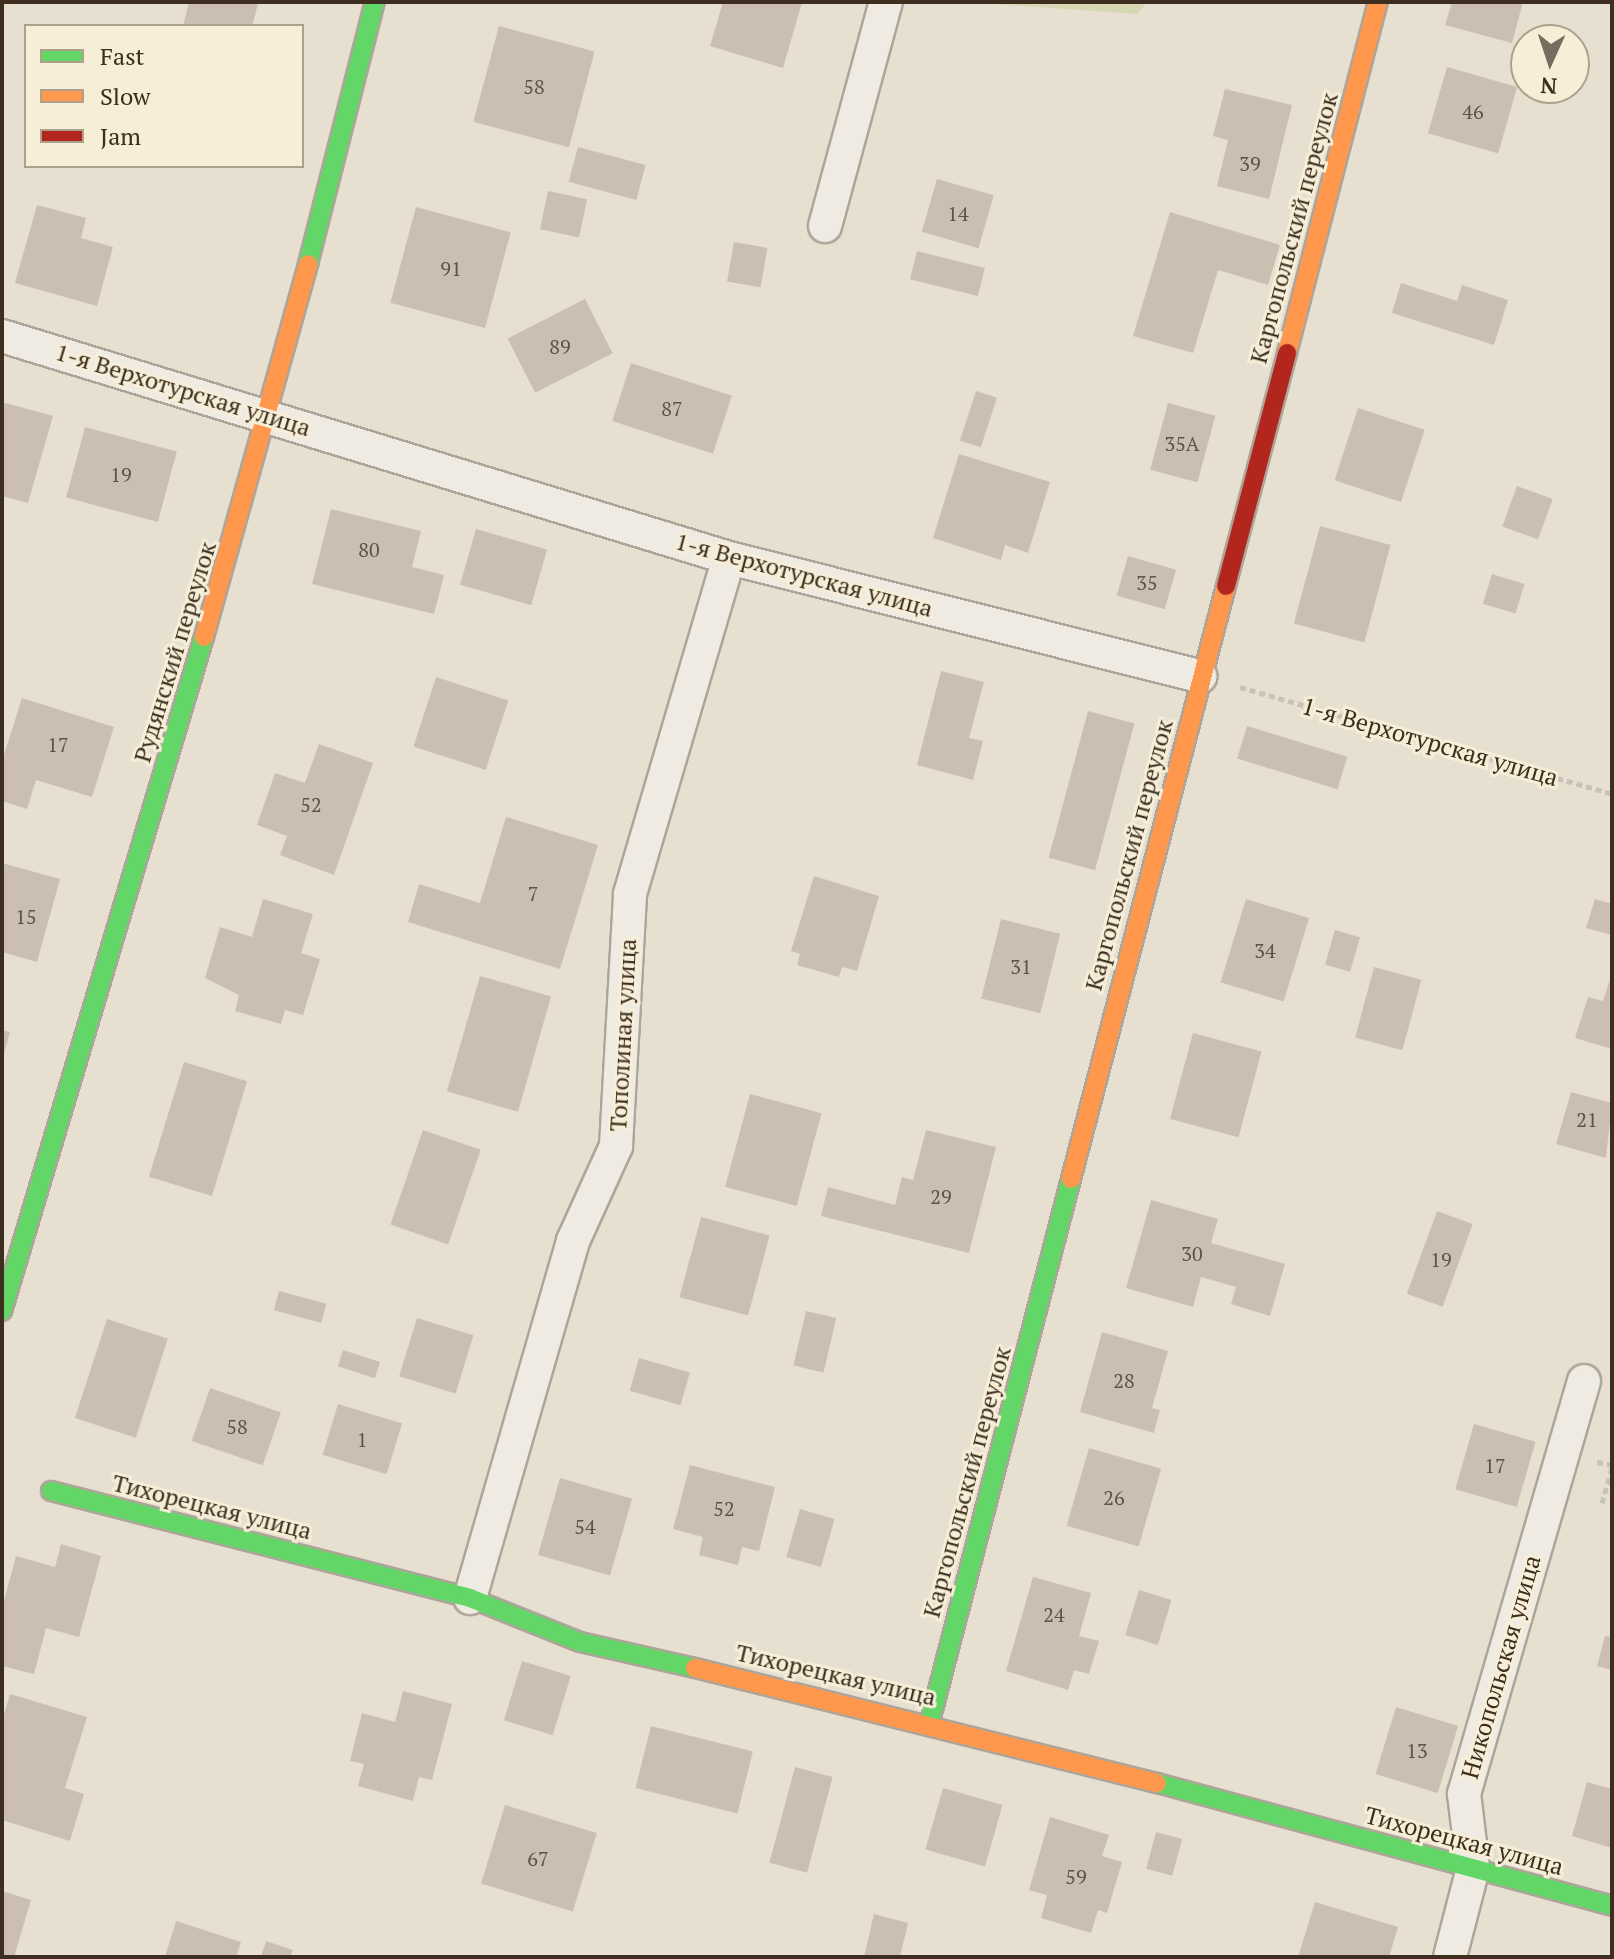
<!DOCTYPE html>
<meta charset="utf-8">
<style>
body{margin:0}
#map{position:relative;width:1614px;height:1959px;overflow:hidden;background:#e7e0d1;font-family:"PT Serif",serif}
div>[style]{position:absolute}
.green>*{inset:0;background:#d6d7b3}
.building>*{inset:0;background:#cbbfb2;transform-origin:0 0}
.path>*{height:5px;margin-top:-2.5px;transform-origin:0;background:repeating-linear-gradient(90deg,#c8c2b9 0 6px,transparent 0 10px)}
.roads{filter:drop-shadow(2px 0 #ada599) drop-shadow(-2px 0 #ada599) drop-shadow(0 2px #ada599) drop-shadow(0 -2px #ada599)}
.street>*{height:32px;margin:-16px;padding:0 16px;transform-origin:16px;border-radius:16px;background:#efebe3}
.fast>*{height:18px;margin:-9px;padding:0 9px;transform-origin:9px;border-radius:9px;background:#63d668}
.slow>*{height:18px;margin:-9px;padding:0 9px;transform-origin:9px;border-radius:9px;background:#ff974d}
.jam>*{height:18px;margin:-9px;padding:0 9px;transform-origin:9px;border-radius:9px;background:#b3261e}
span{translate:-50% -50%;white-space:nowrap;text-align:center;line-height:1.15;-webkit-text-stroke:6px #f7eed8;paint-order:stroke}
.number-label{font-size:20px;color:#605244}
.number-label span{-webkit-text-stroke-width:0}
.street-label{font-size:24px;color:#3d2e20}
.frame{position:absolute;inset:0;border:4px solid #3d2e20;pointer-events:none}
.legend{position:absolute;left:24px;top:24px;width:280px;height:144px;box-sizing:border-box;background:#f7eed8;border:2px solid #ada18e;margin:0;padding:10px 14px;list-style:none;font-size:24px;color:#3d2e20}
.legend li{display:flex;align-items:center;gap:16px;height:40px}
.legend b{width:40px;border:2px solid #ada18e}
.north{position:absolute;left:1510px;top:24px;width:80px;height:80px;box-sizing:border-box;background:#f7eed8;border:2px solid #ada18e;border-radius:50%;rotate:183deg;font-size:22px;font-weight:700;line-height:32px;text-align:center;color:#3d2e20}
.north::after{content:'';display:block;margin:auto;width:28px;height:36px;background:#786c5e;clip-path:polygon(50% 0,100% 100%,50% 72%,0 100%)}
</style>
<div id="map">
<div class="green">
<div style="clip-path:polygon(965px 2px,1147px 2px,1137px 14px)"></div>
</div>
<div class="building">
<div style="clip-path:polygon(189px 2px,248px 2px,258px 4px,252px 26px,183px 26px)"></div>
<div style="clip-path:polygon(723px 2px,802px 2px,783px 68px,710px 46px)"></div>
<div style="clip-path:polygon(1452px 2px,1523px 2px,1512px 43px,1445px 25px)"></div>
<div style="left:499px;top:26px;width:99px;height:99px;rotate:15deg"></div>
<div style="left:1447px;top:67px;width:73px;height:69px;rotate:16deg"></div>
<div style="clip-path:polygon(1225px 89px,1292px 105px,1269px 199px,1217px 186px,1228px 140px,1213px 136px)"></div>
<div style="left:578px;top:147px;width:70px;height:36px;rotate:15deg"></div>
<div style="left:937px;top:179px;width:59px;height:55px;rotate:16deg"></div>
<div style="left:548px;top:191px;width:40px;height:39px;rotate:12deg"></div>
<div style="clip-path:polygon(37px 205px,86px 218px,81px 238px,113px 247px,97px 306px,15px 283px)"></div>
<div style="left:416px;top:207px;width:98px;height:99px;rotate:15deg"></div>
<div style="clip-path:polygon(1170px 212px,1280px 245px,1268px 285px,1218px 270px,1193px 353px,1133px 336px)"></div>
<div style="left:734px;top:242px;width:34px;height:40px;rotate:10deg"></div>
<div style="left:917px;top:251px;width:70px;height:29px;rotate:14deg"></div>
<div style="clip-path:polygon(1401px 283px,1457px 301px,1462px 285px,1508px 300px,1494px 345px,1392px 313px)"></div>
<div style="left:585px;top:299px;width:61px;height:87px;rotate:63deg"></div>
<div style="left:631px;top:363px;width:106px;height:61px;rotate:18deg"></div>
<div style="left:976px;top:391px;width:22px;height:52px;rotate:18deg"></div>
<div style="clip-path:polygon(2px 402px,53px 416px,28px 503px,2px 496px)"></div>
<div style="left:1168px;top:403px;width:49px;height:69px;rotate:15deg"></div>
<div style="left:1358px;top:408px;width:70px;height:76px;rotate:18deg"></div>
<div style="left:85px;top:427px;width:95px;height:73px;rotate:15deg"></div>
<div style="clip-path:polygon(959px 454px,1050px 482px,1028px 553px,1005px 545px,1001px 560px,933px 538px)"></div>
<div style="left:1517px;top:486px;width:38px;height:43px;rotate:20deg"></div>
<div style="clip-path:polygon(331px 509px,421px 531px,412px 567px,444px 575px,434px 614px,312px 584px)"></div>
<div style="left:1320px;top:526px;width:73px;height:101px;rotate:15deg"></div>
<div style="left:476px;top:529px;width:74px;height:58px;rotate:16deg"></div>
<div style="left:1128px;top:556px;width:50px;height:41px;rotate:16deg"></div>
<div style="left:1492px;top:574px;width:34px;height:31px;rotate:17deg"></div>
<div style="clip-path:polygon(941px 671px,984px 682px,969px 738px,983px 741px,973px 780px,917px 765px)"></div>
<div style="left:436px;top:677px;width:76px;height:73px;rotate:18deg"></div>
<div style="clip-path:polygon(22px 698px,114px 727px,92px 797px,36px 780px,27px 809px,2px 801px,2px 761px)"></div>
<div style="left:1088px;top:711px;width:48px;height:152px;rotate:15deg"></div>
<div style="left:1247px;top:726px;width:105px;height:34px;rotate:17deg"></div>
<div style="clip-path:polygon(319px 744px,373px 763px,334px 875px,280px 855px,287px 836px,257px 825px,275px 773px,305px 783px)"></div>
<div style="clip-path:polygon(506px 817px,598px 845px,560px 969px,408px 922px,419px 884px,480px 903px)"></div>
<div style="clip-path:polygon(2px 863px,60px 879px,37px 962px,2px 952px)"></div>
<div style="clip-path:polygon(814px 876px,879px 896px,857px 971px,842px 967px,839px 977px,797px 965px,800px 954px,791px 951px)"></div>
<div style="clip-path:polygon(263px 899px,313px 914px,301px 953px,320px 959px,303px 1015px,285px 1010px,281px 1024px,235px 1011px,239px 995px,205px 978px,220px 927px,252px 937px)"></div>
<div style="left:1246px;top:899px;width:66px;height:87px;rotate:17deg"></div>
<div style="clip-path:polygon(1595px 899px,1612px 904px,1612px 935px,1586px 928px)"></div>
<div style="left:1001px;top:919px;width:61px;height:82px;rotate:14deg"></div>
<div style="left:1335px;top:930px;width:26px;height:36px;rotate:16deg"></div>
<div style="left:1374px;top:967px;width:49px;height:73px;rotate:15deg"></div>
<div style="clip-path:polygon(1612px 973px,1612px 1049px,1575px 1038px,1588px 997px,1603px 1001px)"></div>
<div style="left:480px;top:976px;width:74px;height:120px;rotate:16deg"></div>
<div style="clip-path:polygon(2px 1030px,10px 1032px,3px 1057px,2px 1057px)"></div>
<div style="left:1193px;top:1033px;width:71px;height:89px;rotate:15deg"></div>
<div style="left:184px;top:1062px;width:66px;height:120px;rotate:17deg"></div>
<div style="clip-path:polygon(1571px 1092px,1612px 1103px,1606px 1158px,1556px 1144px)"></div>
<div style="left:750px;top:1094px;width:74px;height:96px;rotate:15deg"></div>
<div style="left:423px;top:1130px;width:61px;height:100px;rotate:19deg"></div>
<div style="clip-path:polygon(926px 1130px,996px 1147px,969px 1253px,821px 1216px,828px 1187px,895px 1205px,902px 1177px,913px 1180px)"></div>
<div style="clip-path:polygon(1151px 1200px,1218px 1219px,1211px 1243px,1285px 1264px,1270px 1316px,1231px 1304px,1236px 1287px,1201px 1277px,1193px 1307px,1126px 1288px)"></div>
<div style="left:1437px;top:1211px;width:38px;height:88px;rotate:20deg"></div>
<div style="left:701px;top:1217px;width:71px;height:83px;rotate:15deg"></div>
<div style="left:279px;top:1291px;width:49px;height:20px;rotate:15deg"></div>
<div style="left:806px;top:1311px;width:31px;height:56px;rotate:13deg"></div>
<div style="left:417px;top:1318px;width:59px;height:61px;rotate:17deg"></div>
<div style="left:107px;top:1319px;width:64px;height:104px;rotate:18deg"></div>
<div style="clip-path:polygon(1102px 1332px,1168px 1351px,1152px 1408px,1160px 1410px,1154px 1433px,1080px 1412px)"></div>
<div style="left:343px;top:1350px;width:39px;height:17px;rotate:18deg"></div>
<div style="left:639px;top:1358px;width:53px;height:34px;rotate:16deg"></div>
<div style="left:210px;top:1388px;width:75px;height:56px;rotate:19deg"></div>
<div style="left:338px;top:1404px;width:67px;height:53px;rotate:17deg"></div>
<div style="left:1474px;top:1424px;width:64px;height:68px;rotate:16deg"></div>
<div style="left:1089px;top:1448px;width:75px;height:81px;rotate:16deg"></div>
<div style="clip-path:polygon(690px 1465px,775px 1487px,759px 1551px,742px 1547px,738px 1565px,699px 1555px,703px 1537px,673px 1529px)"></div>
<div style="left:560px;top:1478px;width:75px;height:80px;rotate:16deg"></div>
<div style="left:800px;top:1509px;width:36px;height:50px;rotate:16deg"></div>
<div style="clip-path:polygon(61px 1544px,101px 1556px,79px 1637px,46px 1628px,34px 1674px,2px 1666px,2px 1608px,16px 1556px,55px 1567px)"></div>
<div style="clip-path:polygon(1033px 1577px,1091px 1593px,1079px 1636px,1099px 1641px,1089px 1674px,1074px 1670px,1068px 1690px,1006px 1671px)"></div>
<div style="left:1139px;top:1590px;width:34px;height:47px;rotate:17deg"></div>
<div style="clip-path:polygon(1605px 1636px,1612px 1637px,1612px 1670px,1597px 1666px)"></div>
<div style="left:522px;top:1661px;width:51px;height:62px;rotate:17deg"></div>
<div style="clip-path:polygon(403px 1691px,452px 1704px,432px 1780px,419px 1777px,413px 1801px,358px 1786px,364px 1764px,350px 1761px,362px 1713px,395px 1722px)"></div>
<div style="clip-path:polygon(10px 1694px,87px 1717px,65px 1788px,84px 1794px,70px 1841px,2px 1820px,2px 1721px)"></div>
<div style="left:1396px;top:1707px;width:65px;height:70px;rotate:17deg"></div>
<div style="left:651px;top:1726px;width:105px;height:64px;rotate:14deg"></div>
<div style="left:795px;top:1767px;width:39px;height:99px;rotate:15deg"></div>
<div style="clip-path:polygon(1587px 1782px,1612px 1789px,1612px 1848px,1572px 1836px)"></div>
<div style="left:943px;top:1788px;width:62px;height:64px;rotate:16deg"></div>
<div style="left:505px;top:1805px;width:96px;height:82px;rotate:17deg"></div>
<div style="clip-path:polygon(1050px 1817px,1109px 1835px,1102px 1856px,1122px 1862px,1107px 1913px,1098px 1910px,1091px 1933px,1041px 1918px,1047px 1895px,1029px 1890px)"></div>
<div style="left:1156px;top:1832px;width:27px;height:38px;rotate:15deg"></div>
<div style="clip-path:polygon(2px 1891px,31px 1900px,14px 1957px,2px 1957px)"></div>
<div style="clip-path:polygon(1315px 1902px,1398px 1927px,1389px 1957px,1298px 1957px)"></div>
<div style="clip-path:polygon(874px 1914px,908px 1923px,900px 1957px,864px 1957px)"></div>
<div style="clip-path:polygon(176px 1921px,241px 1942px,236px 1957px,165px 1957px)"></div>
<div style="clip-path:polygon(266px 1941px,293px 1950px,290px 1957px,261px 1957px)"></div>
</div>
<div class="path">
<div style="left:1240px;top:687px;width:387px;rotate:16deg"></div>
<div style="left:1597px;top:1462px;width:15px;rotate:11deg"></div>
<div style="left:1602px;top:1503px;width:36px;rotate:-74deg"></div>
</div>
<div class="roads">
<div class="street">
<div style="left:825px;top:226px;width:232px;rotate:-74.8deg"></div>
<div style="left:2px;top:336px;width:760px;rotate:16.98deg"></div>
<div style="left:729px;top:558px;width:486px;rotate:14.1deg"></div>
<div style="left:470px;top:1598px;width:372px;rotate:-73.9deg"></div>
<div style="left:573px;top:1241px;width:104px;rotate:-65.6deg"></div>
<div style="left:616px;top:1146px;width:252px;rotate:-86.8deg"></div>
<div style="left:630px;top:894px;width:350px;rotate:-73.6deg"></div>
<div style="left:1450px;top:1957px;width:92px;rotate:-75.5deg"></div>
<div style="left:1473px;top:1868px;width:75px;rotate:-96.9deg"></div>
<div style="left:1464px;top:1794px;width:430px;rotate:-73.8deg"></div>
</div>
<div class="fast">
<div style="left:308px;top:264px;width:270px;rotate:-75.7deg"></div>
<div style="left:2px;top:1311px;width:704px;rotate:-73.32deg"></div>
<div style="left:51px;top:1491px;width:432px;rotate:14.3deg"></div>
<div style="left:470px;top:1598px;width:118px;rotate:21.8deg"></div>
<div style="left:580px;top:1642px;width:118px;rotate:12.7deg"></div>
<div style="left:930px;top:1721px;width:560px;rotate:-75.42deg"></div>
<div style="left:1157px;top:1783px;width:471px;rotate:15.1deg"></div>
</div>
<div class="slow">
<div style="left:1287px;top:353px;width:363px;rotate:-75.5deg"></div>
<div style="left:204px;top:637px;width:387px;rotate:-74.4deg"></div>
<div style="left:1071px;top:1179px;width:613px;rotate:-75.35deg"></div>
<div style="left:695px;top:1668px;width:476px;rotate:14deg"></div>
</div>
<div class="jam">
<div style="left:1226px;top:586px;width:241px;rotate:-75.3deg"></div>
</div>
</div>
<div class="number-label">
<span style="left:534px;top:86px">58</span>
<span style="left:1473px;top:111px">46</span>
<span style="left:1250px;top:163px">39</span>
<span style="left:958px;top:213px">14</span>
<span style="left:451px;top:268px">91</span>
<span style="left:560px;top:346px">89</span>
<span style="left:672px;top:408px">87</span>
<span style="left:1182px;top:443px">35А</span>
<span style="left:121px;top:474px">19</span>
<span style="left:369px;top:549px">80</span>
<span style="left:1147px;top:582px">35</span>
<span style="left:58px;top:744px">17</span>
<span style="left:311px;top:804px">52</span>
<span style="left:533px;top:893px">7</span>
<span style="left:26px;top:916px">15</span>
<span style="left:1265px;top:950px">34</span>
<span style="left:1021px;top:966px">31</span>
<span style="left:1587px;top:1119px">21</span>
<span style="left:941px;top:1196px">29</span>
<span style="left:1192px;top:1253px">30</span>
<span style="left:1441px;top:1259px">19</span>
<span style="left:1124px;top:1380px">28</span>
<span style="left:237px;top:1426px">58</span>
<span style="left:362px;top:1439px">1</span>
<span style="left:1495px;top:1465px">17</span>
<span style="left:1114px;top:1497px">26</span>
<span style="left:724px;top:1508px">52</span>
<span style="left:585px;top:1526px">54</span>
<span style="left:1054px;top:1614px">24</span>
<span style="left:1417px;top:1750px">13</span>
<span style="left:538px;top:1858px">67</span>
<span style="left:1076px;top:1876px">59</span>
</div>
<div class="street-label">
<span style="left:1294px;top:228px;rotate:-75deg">Каргопольский переулок</span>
<span style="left:183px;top:390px;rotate:17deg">1-я Верхотурская улица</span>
<span style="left:804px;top:575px;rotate:15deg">1-я Верхотурская улица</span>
<span style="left:175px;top:652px;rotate:-73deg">Рудянский переулок</span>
<span style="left:1430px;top:742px;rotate:16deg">1-я Верхотурская улица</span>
<span style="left:1129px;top:855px;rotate:-75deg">Каргопольский переулок</span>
<span style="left:623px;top:1035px;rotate:-87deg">Тополиная улица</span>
<span style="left:967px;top:1482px;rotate:-75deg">Каргопольский переулок</span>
<span style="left:212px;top:1507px;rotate:14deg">Тихорецкая улица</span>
<span style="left:1501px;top:1667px;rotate:-74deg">Никопольская улица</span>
<span style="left:836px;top:1675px;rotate:13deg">Тихорецкая улица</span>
<span style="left:1464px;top:1841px;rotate:15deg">Тихорецкая улица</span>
</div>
<div class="frame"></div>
<ul class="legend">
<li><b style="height:10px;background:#63d668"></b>Fast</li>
<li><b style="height:10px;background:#ff974d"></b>Slow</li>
<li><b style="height:10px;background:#b3261e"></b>Jam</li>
</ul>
<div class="north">N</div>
</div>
